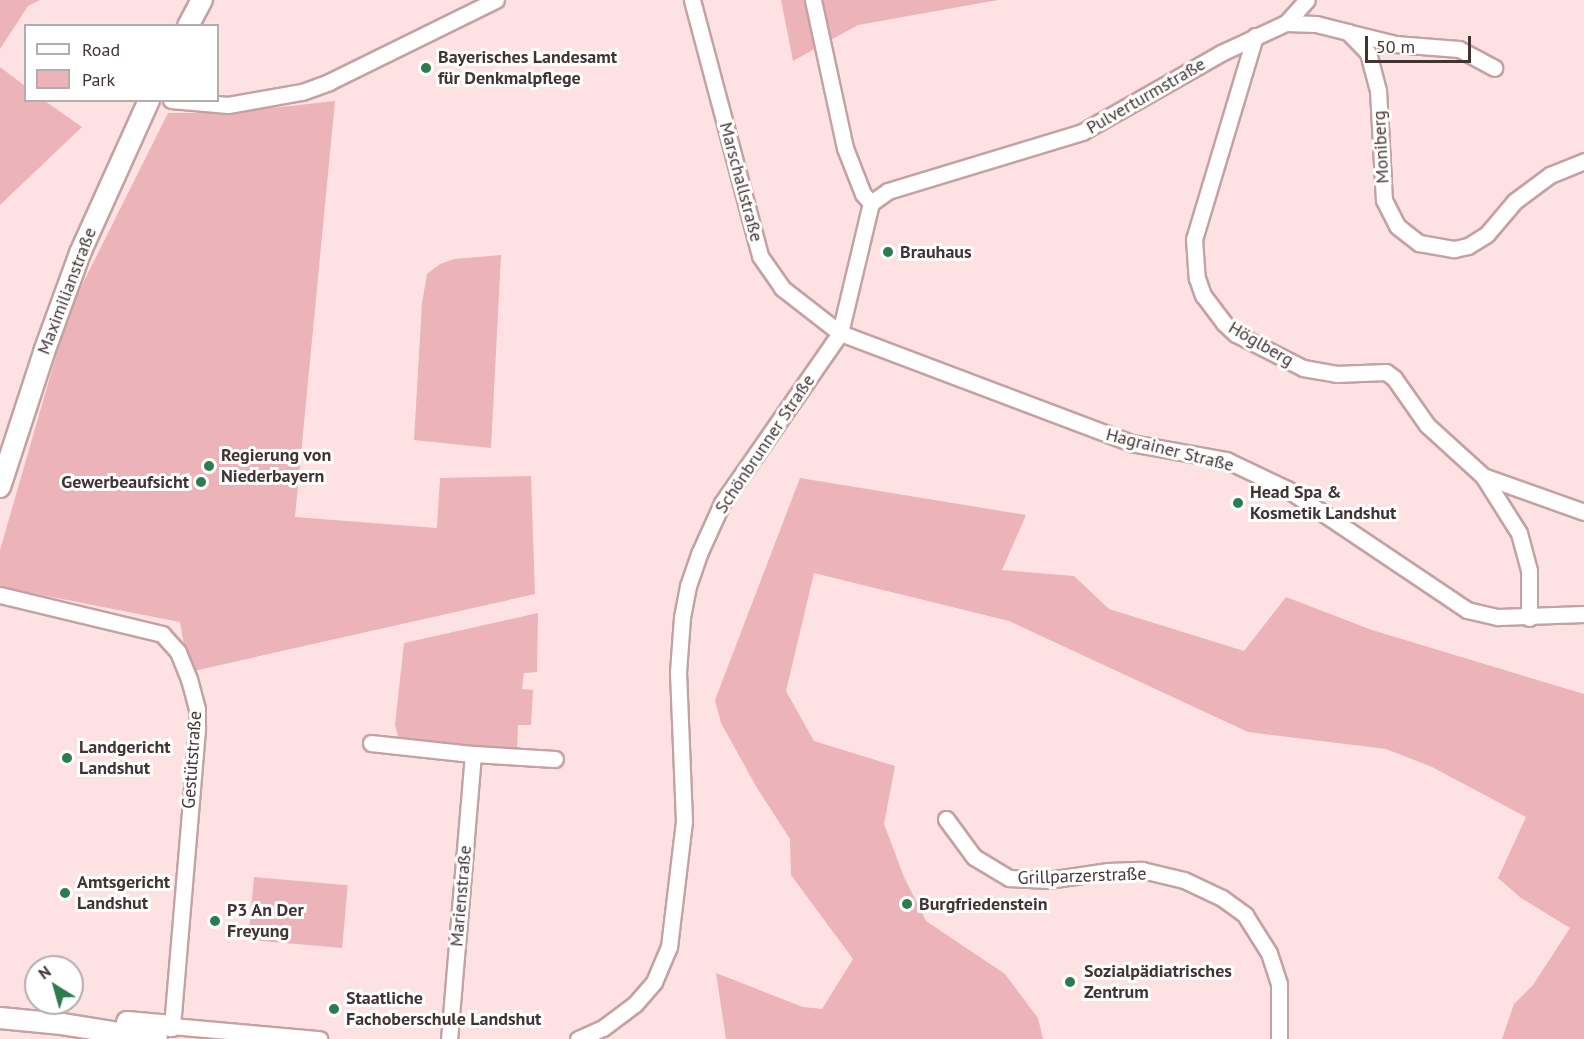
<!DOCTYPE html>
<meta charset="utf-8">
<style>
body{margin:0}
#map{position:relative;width:1584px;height:1039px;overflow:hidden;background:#fee2e3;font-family:"PT Sans",sans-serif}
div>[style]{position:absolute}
.green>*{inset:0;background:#ecb3b8;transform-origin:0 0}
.roads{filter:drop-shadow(2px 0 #c4a2a4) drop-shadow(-2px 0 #c4a2a4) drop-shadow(0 2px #c4a2a4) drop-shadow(0 -2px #c4a2a4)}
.minor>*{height:15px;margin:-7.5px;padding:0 7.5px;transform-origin:7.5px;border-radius:7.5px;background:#fff}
.major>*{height:20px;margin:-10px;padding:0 10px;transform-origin:10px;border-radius:10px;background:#fff}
.dots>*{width:16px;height:16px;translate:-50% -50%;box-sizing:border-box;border:3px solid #fff;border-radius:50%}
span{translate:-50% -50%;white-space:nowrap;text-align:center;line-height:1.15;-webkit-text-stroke:6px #fff;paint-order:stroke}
.poi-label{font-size:18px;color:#423435;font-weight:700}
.left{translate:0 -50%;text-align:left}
.right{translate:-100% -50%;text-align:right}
.street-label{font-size:18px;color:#423435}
.legend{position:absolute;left:24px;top:24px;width:195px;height:78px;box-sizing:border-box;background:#fff;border:2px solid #b3aeae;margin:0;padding:8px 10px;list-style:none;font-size:18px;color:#423435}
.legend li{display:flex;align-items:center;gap:12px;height:30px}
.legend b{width:30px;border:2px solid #b3aeae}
.north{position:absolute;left:24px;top:955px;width:60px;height:60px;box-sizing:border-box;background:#fff;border:2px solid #b3aeae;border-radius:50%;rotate:323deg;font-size:16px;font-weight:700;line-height:24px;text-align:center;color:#423435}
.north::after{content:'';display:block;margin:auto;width:21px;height:27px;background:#2b7d4f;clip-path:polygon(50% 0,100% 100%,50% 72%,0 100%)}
.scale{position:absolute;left:1365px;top:36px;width:106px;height:27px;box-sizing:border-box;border:3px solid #423435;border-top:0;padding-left:8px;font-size:18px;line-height:21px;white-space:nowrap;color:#423435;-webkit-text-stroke:4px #fff;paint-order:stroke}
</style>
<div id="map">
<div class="green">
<div style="clip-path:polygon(0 0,40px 0,28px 6px,0 49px)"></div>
<div style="clip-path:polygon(781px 0,998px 0,858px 25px,793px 61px)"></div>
<div style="clip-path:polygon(0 67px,25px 86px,26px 100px,45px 101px,82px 127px,0 205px)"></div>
<div style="clip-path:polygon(335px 101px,295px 517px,437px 528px,440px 478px,531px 476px,535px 594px,189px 672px,180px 622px,0 587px,0 550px,69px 311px,168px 113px,228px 113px)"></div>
<div style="clip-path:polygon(501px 255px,491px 448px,414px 440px,422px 303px,427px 274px,440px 264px,454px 259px)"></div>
<div style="clip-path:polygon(800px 478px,1026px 515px,1002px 570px,1074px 576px,1109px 609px,1244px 651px,1286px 597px,1372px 630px,1584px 694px,1584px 1039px,1502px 1039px,1514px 1004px,1533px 985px,1570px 928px,1521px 898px,1498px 878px,1526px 817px,1432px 767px,1386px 749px,1248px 732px,1009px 621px,814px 573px,786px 691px,814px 741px,895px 766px,884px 824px,904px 877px,926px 921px,1005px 974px,1038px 1018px,1043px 1039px,726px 1039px,716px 973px,803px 1007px,822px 1009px,853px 959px,791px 875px,790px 839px,757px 788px,721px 723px,715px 700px)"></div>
<div style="clip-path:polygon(538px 613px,537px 672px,524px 673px,522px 689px,533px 690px,531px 725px,518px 725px,517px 751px,399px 739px,395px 725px,404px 643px)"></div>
<div style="left:254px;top:877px;width:94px;height:63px;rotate:5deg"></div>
</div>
<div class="roads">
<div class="minor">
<div style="left:692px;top:0;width:265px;rotate:75.1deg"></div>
<div style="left:760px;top:256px;width:39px;rotate:55deg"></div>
<div style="left:782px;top:288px;width:73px;rotate:37.8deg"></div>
<div style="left:840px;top:333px;width:311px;rotate:20.7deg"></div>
<div style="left:1131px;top:443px;width:97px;rotate:10.1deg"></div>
<div style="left:1226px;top:460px;width:68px;rotate:25.4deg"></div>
<div style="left:1287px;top:489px;width:217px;rotate:33.9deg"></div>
<div style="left:1467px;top:610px;width:32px;rotate:13deg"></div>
<div style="left:1498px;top:617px;width:86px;rotate:-2deg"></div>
<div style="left:813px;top:0;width:151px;rotate:77.8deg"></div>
<div style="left:845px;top:148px;width:49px;rotate:68.6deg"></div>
<div style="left:863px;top:194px;width:12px;rotate:48deg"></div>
<div style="left:1286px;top:23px;width:30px;rotate:2deg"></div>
<div style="left:1316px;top:24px;width:33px;rotate:14deg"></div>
<div style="left:1348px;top:32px;width:29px;rotate:46deg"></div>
<div style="left:1368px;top:53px;width:38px;rotate:75deg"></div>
<div style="left:1378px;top:90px;width:110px;rotate:86.9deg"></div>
<div style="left:1384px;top:200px;width:29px;rotate:63deg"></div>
<div style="left:1397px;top:226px;width:28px;rotate:38deg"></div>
<div style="left:1419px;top:243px;width:36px;rotate:10deg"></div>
<div style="left:1454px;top:249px;width:14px;rotate:-12deg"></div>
<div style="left:1468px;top:246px;width:22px;rotate:-32deg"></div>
<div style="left:1487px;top:234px;width:43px;rotate:-49.7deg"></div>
<div style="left:1515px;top:201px;width:44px;rotate:-36.6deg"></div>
<div style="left:1550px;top:175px;width:37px;rotate:-22deg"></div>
<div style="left:1351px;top:33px;width:45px;rotate:14deg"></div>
<div style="left:1395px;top:44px;width:64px;rotate:4.5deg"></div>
<div style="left:1459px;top:49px;width:40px;rotate:28deg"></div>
<div style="left:1255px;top:36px;width:212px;rotate:106.7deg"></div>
<div style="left:1194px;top:239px;width:39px;rotate:86deg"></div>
<div style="left:1197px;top:278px;width:18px;rotate:71deg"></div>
<div style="left:1203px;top:295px;width:35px;rotate:53deg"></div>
<div style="left:1224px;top:323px;width:16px;rotate:43deg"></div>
<div style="left:1236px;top:334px;width:75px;rotate:26.9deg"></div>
<div style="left:1303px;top:368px;width:34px;rotate:10deg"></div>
<div style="left:1336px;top:374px;width:50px;rotate:-2.3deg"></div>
<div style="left:1386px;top:372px;width:10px;rotate:37deg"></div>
<div style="left:1394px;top:378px;width:57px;rotate:54.9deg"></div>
<div style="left:1427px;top:425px;width:76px;rotate:42.3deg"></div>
<div style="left:1483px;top:476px;width:67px;rotate:57.7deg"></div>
<div style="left:1519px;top:533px;width:39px;rotate:75deg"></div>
<div style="left:1529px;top:571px;width:47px;rotate:90deg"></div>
<div style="left:171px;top:100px;width:57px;rotate:5deg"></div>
<div style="left:228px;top:105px;width:75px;rotate:-10deg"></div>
<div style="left:302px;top:92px;width:29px;rotate:-20deg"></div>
<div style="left:329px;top:82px;width:186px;rotate:-26.2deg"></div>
<div style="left:871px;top:203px;width:21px;rotate:-35deg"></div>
<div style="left:888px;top:191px;width:203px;rotate:-16.9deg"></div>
<div style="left:1082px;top:132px;width:160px;rotate:-29.6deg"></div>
<div style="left:1221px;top:53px;width:72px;rotate:-24.8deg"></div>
<div style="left:1286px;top:23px;width:31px;rotate:-48deg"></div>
<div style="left:1483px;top:476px;width:107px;rotate:19.6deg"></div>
<div style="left:0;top:595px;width:167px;rotate:13.5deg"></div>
<div style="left:162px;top:634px;width:24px;rotate:48deg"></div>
<div style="left:178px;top:652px;width:29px;rotate:68deg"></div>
<div style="left:189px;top:679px;width:31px;rotate:75deg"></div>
<div style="left:197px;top:709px;width:20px;rotate:90deg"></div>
<div style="left:197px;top:729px;width:298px;rotate:94.8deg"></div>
<div style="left:172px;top:1026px;width:148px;rotate:5.1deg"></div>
<div style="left:371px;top:743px;width:103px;rotate:6.2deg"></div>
<div style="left:473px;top:754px;width:286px;rotate:94.8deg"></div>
<div style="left:473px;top:754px;width:82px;rotate:3.5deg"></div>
<div style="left:946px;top:819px;width:47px;rotate:53.6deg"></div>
<div style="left:974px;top:857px;width:41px;rotate:31deg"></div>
<div style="left:1009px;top:878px;width:39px;rotate:3deg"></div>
<div style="left:1048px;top:880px;width:61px;rotate:-8.5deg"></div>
<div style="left:1108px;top:871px;width:34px;rotate:-2deg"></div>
<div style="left:1142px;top:870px;width:43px;rotate:13.4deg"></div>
<div style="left:1184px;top:880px;width:42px;rotate:25.3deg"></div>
<div style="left:1222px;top:898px;width:29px;rotate:36deg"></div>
<div style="left:1245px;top:915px;width:45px;rotate:57.7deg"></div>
<div style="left:1269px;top:953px;width:33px;rotate:72deg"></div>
<div style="left:1279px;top:984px;width:55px;rotate:90deg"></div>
<div style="left:578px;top:1039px;width:27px;rotate:-24deg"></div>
<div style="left:603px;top:1028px;width:40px;rotate:-37deg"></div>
<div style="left:635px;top:1004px;width:29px;rotate:-49deg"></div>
<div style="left:654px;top:982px;width:38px;rotate:-67deg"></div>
<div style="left:669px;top:947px;width:127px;rotate:-83.2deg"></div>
<div style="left:684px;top:821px;width:149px;rotate:-92.3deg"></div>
<div style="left:678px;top:672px;width:55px;rotate:-85.8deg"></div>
<div style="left:682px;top:617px;width:32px;rotate:-79deg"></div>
<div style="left:688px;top:586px;width:34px;rotate:-71deg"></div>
<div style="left:699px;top:554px;width:56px;rotate:-65.7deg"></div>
<div style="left:722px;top:503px;width:207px;rotate:-55.2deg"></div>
<div style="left:840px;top:333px;width:134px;rotate:-76.6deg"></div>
</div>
<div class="major">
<div style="left:188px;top:26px;width:30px;rotate:-62deg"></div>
<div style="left:0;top:487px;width:142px;rotate:-71.9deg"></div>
<div style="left:44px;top:352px;width:105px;rotate:-70deg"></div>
<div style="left:80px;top:253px;width:168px;rotate:-65.7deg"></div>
<div style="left:0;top:1018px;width:62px;rotate:5.5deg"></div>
<div style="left:62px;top:1024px;width:96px;rotate:9deg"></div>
<div style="left:127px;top:1022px;width:45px;rotate:5.1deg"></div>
</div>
</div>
<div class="dots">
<div style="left:426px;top:68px;background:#2b7d4f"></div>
<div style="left:888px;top:252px;background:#2b7d4f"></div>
<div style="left:209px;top:466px;background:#2b7d4f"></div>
<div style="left:201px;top:482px;background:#2b7d4f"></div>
<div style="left:1238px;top:503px;background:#2b7d4f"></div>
<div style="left:67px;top:758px;background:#2b7d4f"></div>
<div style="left:65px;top:893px;background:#2b7d4f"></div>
<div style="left:907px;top:904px;background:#2b7d4f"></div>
<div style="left:215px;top:921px;background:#2b7d4f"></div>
<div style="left:1070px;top:982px;background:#2b7d4f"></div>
<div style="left:334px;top:1009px;background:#2b7d4f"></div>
</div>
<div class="poi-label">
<span class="left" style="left:438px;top:68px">Bayerisches Landesamt<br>für Denkmalpflege</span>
<span class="left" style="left:900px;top:252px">Brauhaus</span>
<span class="left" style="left:221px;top:466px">Regierung von<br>Niederbayern</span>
<span class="right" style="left:189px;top:482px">Gewerbeaufsicht</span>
<span class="left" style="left:1250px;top:503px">Head Spa &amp;<br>Kosmetik Landshut</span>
<span class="left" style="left:79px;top:758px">Landgericht<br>Landshut</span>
<span class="left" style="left:77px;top:893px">Amtsgericht<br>Landshut</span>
<span class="left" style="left:919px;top:904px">Burgfriedenstein</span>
<span class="left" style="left:227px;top:921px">P3 An Der<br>Freyung</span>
<span class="left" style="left:1084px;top:982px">Sozialpädiatrisches<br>Zentrum</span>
<span class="left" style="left:346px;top:1009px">Staatliche<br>Fachoberschule Landshut</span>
</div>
<div class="street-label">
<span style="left:1146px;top:96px;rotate:-30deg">Pulverturmstraße</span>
<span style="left:1381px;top:147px;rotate:-93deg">Moniberg</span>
<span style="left:741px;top:182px;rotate:75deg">Marschallstraße</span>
<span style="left:67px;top:291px;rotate:-69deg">Maximilianstraße</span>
<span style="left:1261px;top:344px;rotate:30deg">Höglberg</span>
<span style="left:765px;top:444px;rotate:-56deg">Schönbrunner Straße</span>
<span style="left:1170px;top:450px;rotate:14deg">Hagrainer Straße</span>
<span style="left:192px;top:760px;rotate:-86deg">Gestütstraße</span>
<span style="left:1082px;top:876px;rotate:-2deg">Grillparzerstraße</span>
<span style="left:461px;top:896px;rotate:-85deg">Marienstraße</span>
</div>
<ul class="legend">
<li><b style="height:8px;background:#fff"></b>Road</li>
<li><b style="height:16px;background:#ecb3b8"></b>Park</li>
</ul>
<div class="north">N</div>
<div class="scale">50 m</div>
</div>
